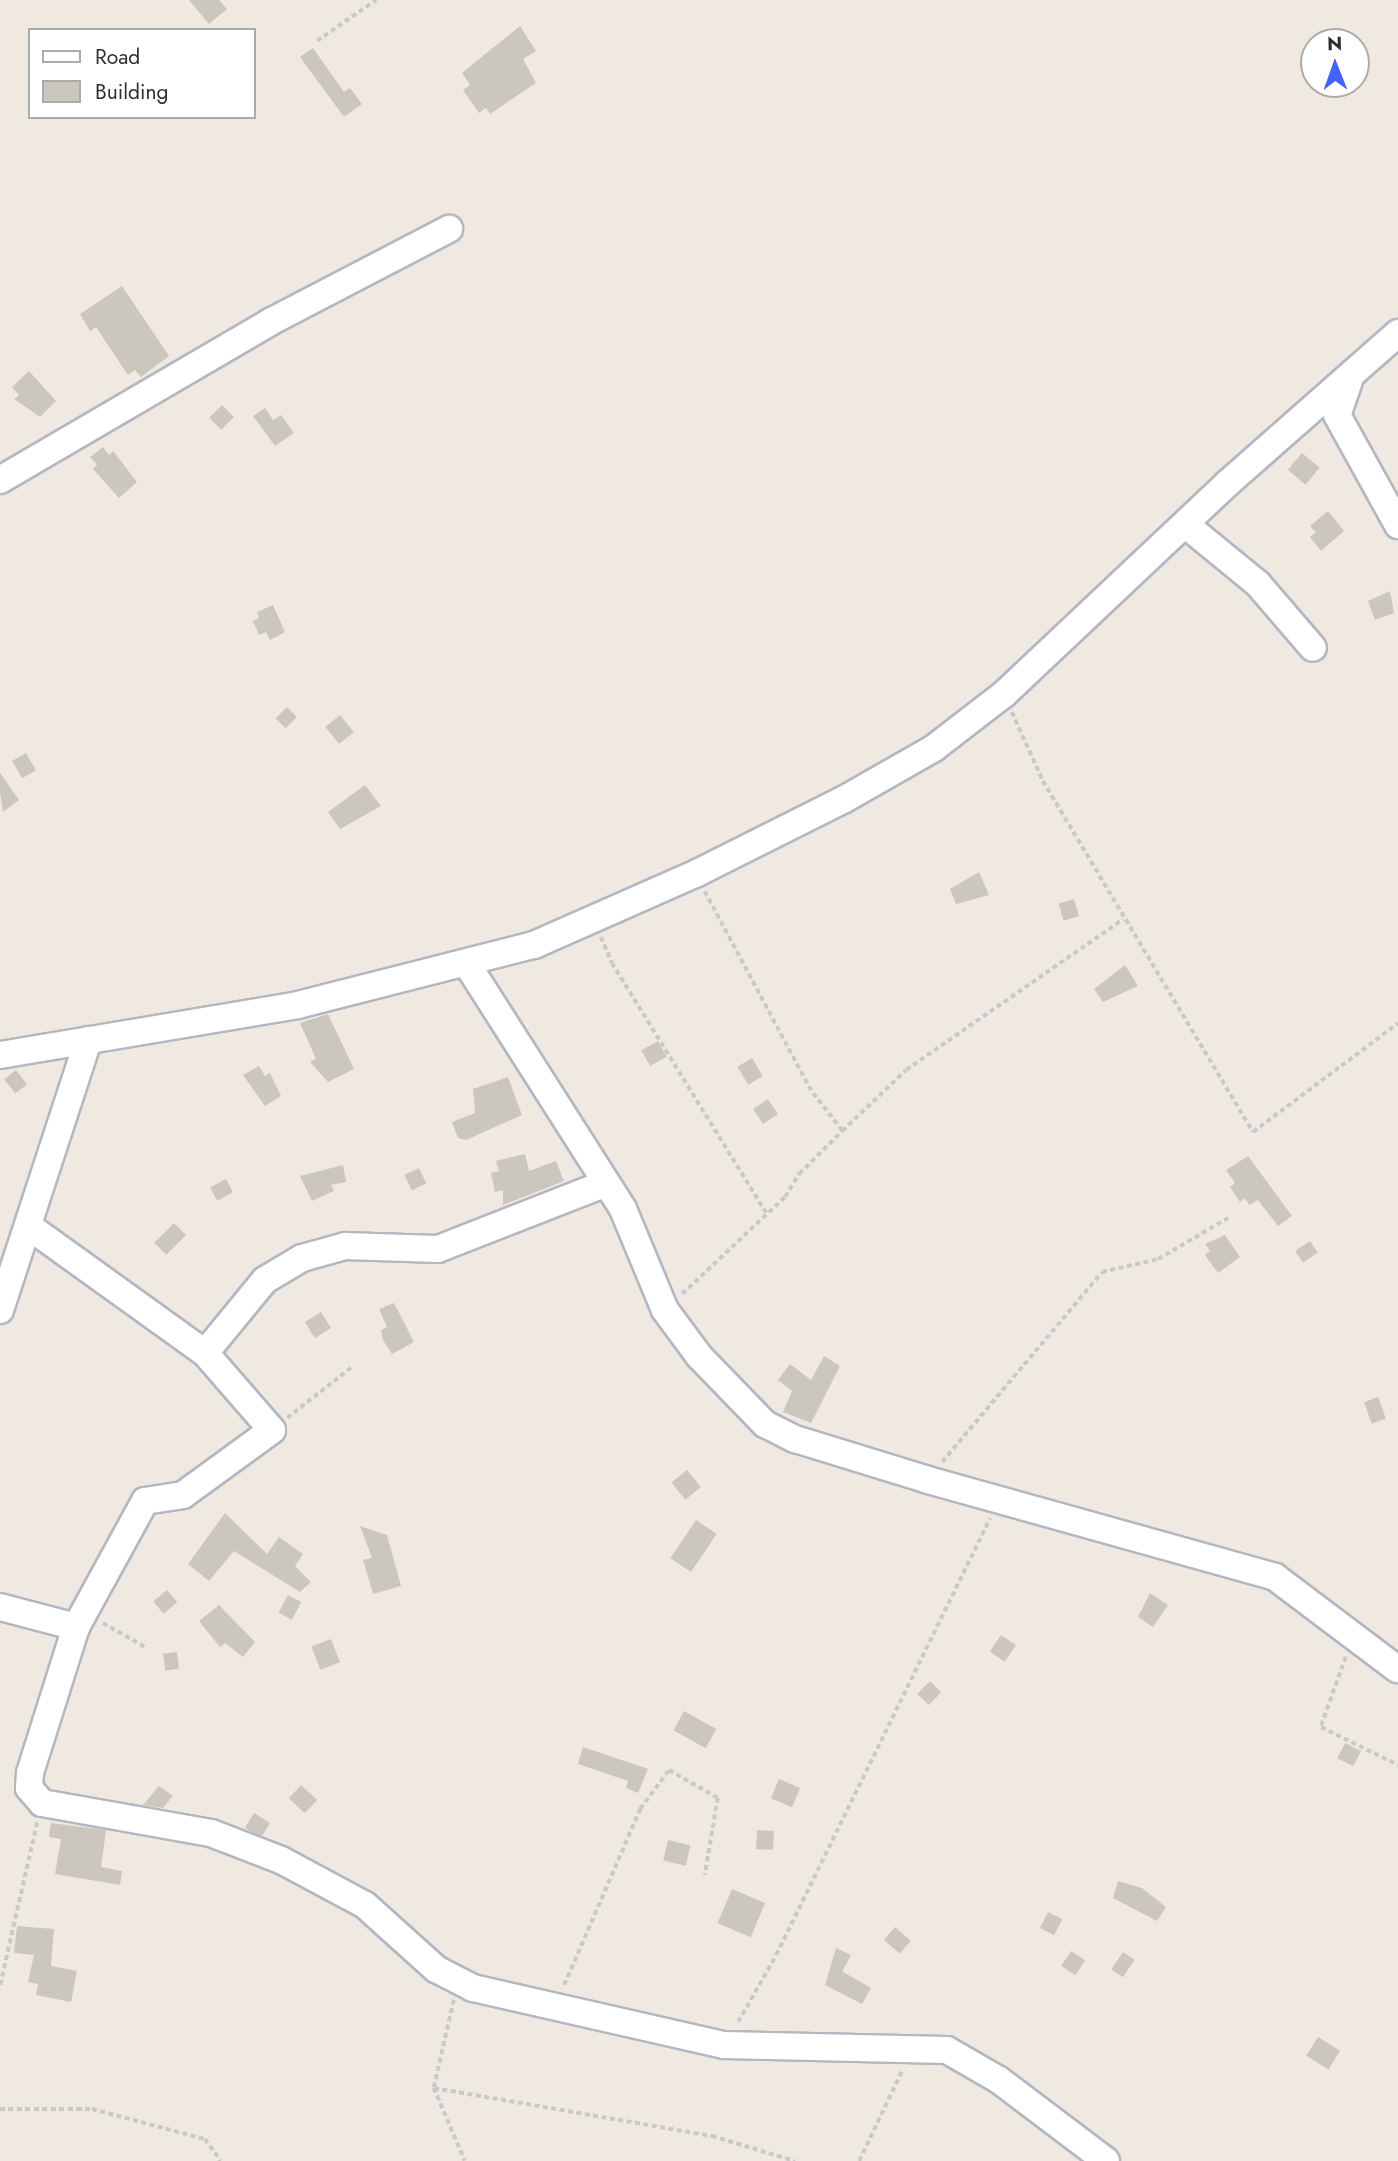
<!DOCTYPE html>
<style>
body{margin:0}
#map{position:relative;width:1398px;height:2161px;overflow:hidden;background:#efe9e1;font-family:Jost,sans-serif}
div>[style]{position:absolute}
.building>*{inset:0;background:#cbc7bf;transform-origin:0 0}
.path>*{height:3.5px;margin-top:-1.75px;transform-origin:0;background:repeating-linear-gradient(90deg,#c9c9c9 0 5px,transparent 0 8.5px)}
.roads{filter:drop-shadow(2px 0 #b4b7c1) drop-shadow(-2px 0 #b4b7c1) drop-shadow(0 2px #b4b7c1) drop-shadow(0 -2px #b4b7c1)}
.minor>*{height:26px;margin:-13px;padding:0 13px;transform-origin:13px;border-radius:13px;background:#fff}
span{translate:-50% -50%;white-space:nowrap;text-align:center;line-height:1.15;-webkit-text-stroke:5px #fff;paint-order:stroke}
.legend{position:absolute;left:28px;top:28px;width:228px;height:91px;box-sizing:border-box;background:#fff;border:2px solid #ababab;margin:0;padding:9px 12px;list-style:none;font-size:21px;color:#2e2e2e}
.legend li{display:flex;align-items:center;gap:14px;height:35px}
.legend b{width:35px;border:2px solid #ababab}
.north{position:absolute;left:1300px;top:28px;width:70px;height:70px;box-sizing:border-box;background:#fff;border:2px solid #ababab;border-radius:50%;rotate:359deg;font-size:19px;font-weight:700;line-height:28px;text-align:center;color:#2e2e2e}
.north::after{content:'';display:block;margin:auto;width:24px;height:32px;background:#4264fb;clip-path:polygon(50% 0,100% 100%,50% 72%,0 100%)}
</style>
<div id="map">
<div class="building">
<div style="clip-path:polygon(189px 0,219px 0,227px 9px,209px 24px)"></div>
<div style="clip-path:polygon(520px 26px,536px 51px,523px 59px,536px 83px,490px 114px,486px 108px,479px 113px,463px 90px,470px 85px,462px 73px)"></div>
<div style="clip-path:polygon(313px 48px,344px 92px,350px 88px,362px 104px,344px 117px,300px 57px)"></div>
<div style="clip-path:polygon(122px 286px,169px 356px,141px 377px,135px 370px,128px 375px,96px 327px,90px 331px,80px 314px)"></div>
<div style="clip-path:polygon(29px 371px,56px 401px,40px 417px,14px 399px,19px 395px,12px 387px)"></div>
<div style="left:222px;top:405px;width:17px;height:18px;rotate:45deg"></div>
<div style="clip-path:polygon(265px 408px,273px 420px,281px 415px,294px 433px,275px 446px,253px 416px)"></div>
<div style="clip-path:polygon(103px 447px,109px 455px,113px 451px,137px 482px,119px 498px,93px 469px,97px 465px,90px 457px)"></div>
<div style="left:1302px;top:453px;width:23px;height:22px;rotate:40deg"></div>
<div style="clip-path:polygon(1328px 511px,1344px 531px,1321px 551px,1310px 537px,1316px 532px,1310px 526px)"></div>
<div style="clip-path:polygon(1390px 591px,1394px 613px,1375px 620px,1368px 601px)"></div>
<div style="clip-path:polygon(273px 605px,285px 632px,270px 640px,266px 632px,259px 635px,253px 621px,259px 618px,257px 612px)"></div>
<div style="left:287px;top:707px;width:14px;height:16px;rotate:45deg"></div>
<div style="left:340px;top:715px;width:22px;height:19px;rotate:51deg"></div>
<div style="left:26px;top:753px;width:20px;height:16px;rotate:60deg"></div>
<div style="clip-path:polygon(0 773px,19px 800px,3px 812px,0 792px)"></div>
<div style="clip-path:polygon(365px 785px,381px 806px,340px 829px,328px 812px)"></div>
<div style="clip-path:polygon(979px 872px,989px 895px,956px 904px,950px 889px)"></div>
<div style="left:1074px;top:899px;width:18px;height:16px;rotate:74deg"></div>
<div style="clip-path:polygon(1125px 965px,1138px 986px,1103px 1002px,1094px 989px)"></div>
<div style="clip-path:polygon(328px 1014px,354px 1069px,328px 1082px,310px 1062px,316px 1059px,300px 1023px)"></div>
<div style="left:658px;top:1041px;width:18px;height:19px;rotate:61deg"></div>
<div style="left:752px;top:1058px;width:21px;height:17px;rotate:59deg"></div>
<div style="clip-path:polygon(259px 1066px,265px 1076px,270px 1073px,281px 1096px,265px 1106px,243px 1075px)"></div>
<div style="left:16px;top:1070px;width:18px;height:15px;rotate:52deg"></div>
<div style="clip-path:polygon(508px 1077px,522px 1115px,466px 1140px,458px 1138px,452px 1122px,475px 1113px,473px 1089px)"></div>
<div style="left:768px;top:1099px;width:18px;height:18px;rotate:56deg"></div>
<div style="clip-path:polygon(525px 1154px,529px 1171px,556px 1161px,564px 1181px,503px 1205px,503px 1190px,495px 1192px,491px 1173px,499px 1171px,496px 1161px)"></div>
<div style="clip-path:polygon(1248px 1156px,1292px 1216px,1278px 1226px,1258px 1200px,1249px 1205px,1245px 1198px,1240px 1202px,1230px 1187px,1235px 1183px,1226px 1170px)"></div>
<div style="clip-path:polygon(343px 1165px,346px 1182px,331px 1185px,334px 1191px,312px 1201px,300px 1176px)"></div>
<div style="left:419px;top:1168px;width:17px;height:16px;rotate:65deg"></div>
<div style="left:226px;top:1179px;width:15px;height:18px;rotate:62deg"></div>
<div style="left:174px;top:1223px;width:17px;height:28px;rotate:45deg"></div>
<div style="clip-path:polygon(1225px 1235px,1240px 1257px,1218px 1273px,1205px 1255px,1210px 1251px,1205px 1244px)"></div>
<div style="left:1310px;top:1241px;width:14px;height:18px;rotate:56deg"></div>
<div style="clip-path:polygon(394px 1303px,414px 1342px,392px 1354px,383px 1340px,381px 1330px,387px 1327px,379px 1309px)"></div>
<div style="left:321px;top:1312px;width:19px;height:19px;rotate:58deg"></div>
<div style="clip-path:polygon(824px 1356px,840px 1366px,811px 1423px,783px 1412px,792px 1391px,778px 1380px,790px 1364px,811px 1380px)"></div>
<div style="left:1378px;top:1397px;width:23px;height:15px;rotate:70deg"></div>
<div style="left:687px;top:1470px;width:22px;height:20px;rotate:51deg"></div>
<div style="clip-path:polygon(225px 1513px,267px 1554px,279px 1537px,303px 1554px,295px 1566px,311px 1582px,300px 1592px,234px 1551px,209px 1581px,188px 1564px)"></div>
<div style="left:696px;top:1520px;width:25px;height:46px;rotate:34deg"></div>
<div style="clip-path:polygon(360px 1526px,387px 1535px,401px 1586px,373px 1594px,363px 1560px,372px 1558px)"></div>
<div style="left:167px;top:1590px;width:16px;height:18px;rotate:50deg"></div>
<div style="clip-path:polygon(1150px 1593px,1168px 1605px,1153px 1627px,1138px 1617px)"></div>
<div style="left:288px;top:1595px;width:15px;height:20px;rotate:28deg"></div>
<div style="clip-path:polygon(219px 1605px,255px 1642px,243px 1657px,225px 1643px,220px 1647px,199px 1621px)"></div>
<div style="left:1001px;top:1635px;width:18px;height:20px;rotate:34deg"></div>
<div style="left:331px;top:1639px;width:25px;height:21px;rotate:69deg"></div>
<div style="left:177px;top:1652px;width:17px;height:14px;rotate:83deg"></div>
<div style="left:930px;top:1681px;width:16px;height:18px;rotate:45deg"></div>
<div style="left:684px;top:1711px;width:37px;height:22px;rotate:29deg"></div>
<div style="left:1345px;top:1743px;width:18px;height:17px;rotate:27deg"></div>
<div style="clip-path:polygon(583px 1747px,648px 1769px,638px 1793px,626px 1788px,628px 1781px,578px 1764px)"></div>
<div style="left:779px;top:1779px;width:23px;height:21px;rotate:23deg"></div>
<div style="left:301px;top:1785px;width:22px;height:18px;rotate:43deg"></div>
<div style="clip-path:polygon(159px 1786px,173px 1796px,163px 1808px,143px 1805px)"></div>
<div style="left:254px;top:1813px;width:19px;height:17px;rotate:32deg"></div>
<div style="clip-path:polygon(51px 1823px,106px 1830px,101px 1867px,122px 1871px,120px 1885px,55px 1874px,61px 1839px,49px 1837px)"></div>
<div style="left:757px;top:1830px;width:17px;height:19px;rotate:3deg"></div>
<div style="left:668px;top:1840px;width:23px;height:21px;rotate:13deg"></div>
<div style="clip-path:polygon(1118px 1881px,1142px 1888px,1166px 1907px,1157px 1921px,1113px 1898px)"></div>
<div style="left:732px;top:1889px;width:36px;height:37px;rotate:23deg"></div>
<div style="left:1048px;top:1912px;width:16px;height:18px;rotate:27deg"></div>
<div style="clip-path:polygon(17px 1926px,54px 1929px,51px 1966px,77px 1971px,71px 2002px,36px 1995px,38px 1984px,28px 1982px,34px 1955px,14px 1953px)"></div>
<div style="left:895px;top:1927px;width:21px;height:17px;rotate:41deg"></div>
<div style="clip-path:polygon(836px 1948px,851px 1955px,842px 1972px,838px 1969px,871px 1988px,862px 2004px,825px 1985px)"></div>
<div style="left:1071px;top:1951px;width:17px;height:18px;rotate:33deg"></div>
<div style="left:1123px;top:1952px;width:14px;height:21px;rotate:34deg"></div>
<div style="left:1318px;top:2037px;width:26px;height:22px;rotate:32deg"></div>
</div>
<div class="path">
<div style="left:317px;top:41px;width:72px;rotate:-34.8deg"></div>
<div style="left:1012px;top:712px;width:76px;rotate:65.8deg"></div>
<div style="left:1043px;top:781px;width:409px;rotate:59.1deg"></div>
<div style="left:1253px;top:1132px;width:181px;rotate:-36.9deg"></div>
<div style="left:601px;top:937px;width:28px;rotate:67deg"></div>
<div style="left:612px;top:963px;width:295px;rotate:58.3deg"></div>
<div style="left:842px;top:1131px;width:88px;rotate:-43.6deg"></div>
<div style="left:906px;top:1070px;width:264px;rotate:-34.8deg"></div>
<div style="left:682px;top:1294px;width:141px;rotate:-43.3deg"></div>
<div style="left:785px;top:1197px;width:27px;rotate:-59deg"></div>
<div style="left:799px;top:1174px;width:61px;rotate:-45deg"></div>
<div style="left:842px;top:1131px;width:51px;rotate:-127.8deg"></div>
<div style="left:811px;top:1091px;width:227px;rotate:-118.1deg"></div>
<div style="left:287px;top:1418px;width:84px;rotate:-38.2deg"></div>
<div style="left:942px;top:1462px;width:248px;rotate:-49.9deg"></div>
<div style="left:1102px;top:1272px;width:57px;rotate:-13.1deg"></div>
<div style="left:1158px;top:1259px;width:81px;rotate:-30.4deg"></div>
<div style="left:103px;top:1623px;width:48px;rotate:29.7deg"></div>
<div style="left:1346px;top:1657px;width:74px;rotate:109.7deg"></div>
<div style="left:1321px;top:1727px;width:86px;rotate:26.3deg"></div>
<div style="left:0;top:1985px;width:167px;rotate:-77.2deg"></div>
<div style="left:564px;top:1985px;width:192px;rotate:-66.6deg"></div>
<div style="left:640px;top:1809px;width:49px;rotate:-53.4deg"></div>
<div style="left:669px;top:1770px;width:56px;rotate:29.7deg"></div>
<div style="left:718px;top:1798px;width:78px;rotate:99.6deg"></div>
<div style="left:454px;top:2000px;width:90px;rotate:102.8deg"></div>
<div style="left:434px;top:2088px;width:79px;rotate:67deg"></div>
<div style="left:738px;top:2022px;width:77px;rotate:-60.4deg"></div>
<div style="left:776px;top:1955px;width:486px;rotate:-63.9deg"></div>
<div style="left:434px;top:2088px;width:282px;rotate:9.8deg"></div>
<div style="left:712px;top:2136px;width:87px;rotate:16.8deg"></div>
<div style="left:0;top:2109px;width:92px"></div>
<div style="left:92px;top:2109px;width:117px;rotate:14.9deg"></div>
<div style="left:205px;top:2139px;width:27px;rotate:54deg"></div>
<div style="left:859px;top:2161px;width:100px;rotate:-64.5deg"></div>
</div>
<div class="roads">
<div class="minor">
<div style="left:1349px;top:381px;width:36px;rotate:109deg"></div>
<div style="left:1337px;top:415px;width:126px;rotate:61deg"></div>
<div style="left:0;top:480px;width:313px;rotate:-30.3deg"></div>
<div style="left:270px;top:322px;width:202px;rotate:-27.5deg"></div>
<div style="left:1186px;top:525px;width:93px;rotate:39.3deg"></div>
<div style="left:1258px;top:584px;width:84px;rotate:49.3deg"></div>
<div style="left:467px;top:964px;width:290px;rotate:57.5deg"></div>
<div style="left:623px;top:1209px;width:109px;rotate:67.4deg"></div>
<div style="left:665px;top:1310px;width:57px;rotate:53.5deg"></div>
<div style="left:699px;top:1356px;width:95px;rotate:45.9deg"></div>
<div style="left:765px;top:1424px;width:34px;rotate:27deg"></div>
<div style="left:795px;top:1439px;width:139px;rotate:17.1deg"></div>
<div style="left:928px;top:1480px;width:360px;rotate:15.6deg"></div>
<div style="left:1275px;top:1577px;width:153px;rotate:37deg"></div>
<div style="left:0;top:1055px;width:302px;rotate:-9.5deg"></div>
<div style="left:298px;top:1005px;width:244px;rotate:-14.3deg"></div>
<div style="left:534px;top:945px;width:178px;rotate:-23.8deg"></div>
<div style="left:697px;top:873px;width:163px;rotate:-26.6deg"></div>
<div style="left:843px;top:800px;width:105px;rotate:-29.7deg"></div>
<div style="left:934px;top:748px;width:88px;rotate:-37.6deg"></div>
<div style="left:1004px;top:694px;width:308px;rotate:-43.3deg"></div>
<div style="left:1228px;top:483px;width:227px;rotate:-41.4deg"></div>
<div style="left:31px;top:1228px;width:214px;rotate:35.7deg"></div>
<div style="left:0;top:1310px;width:284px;rotate:-71.9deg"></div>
<div style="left:0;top:1607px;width:79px;rotate:14.7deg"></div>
<div style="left:76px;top:1627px;width:153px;rotate:107.5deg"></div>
<div style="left:30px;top:1773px;width:15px;rotate:94deg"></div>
<div style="left:29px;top:1788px;width:20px;rotate:49deg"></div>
<div style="left:42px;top:1803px;width:172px;rotate:10.1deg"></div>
<div style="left:211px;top:1833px;width:75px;rotate:21.1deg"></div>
<div style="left:281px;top:1860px;width:95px;rotate:28.2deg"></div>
<div style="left:365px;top:1905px;width:96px;rotate:42deg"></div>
<div style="left:436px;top:1969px;width:42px;rotate:27.2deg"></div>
<div style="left:473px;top:1988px;width:257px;rotate:12.8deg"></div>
<div style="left:724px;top:2045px;width:223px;rotate:1.3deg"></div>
<div style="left:947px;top:2050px;width:60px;rotate:30deg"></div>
<div style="left:999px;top:2080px;width:134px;rotate:37.1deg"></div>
<div style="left:76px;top:1627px;width:144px;rotate:-61.3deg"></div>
<div style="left:145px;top:1501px;width:38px;rotate:-9deg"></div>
<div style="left:183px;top:1495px;width:110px;rotate:-36.1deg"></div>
<div style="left:272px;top:1430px;width:102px;rotate:-131deg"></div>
<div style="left:205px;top:1353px;width:94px;rotate:-50.6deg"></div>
<div style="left:265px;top:1280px;width:43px;rotate:-30.7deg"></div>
<div style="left:302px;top:1258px;width:45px;rotate:-15.6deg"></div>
<div style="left:345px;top:1246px;width:93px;rotate:1.8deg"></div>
<div style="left:438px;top:1249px;width:180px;rotate:-21.4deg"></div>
</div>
</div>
<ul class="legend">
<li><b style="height:9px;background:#fff"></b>Road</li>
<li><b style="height:19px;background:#cbc7bf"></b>Building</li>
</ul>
<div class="north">N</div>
</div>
